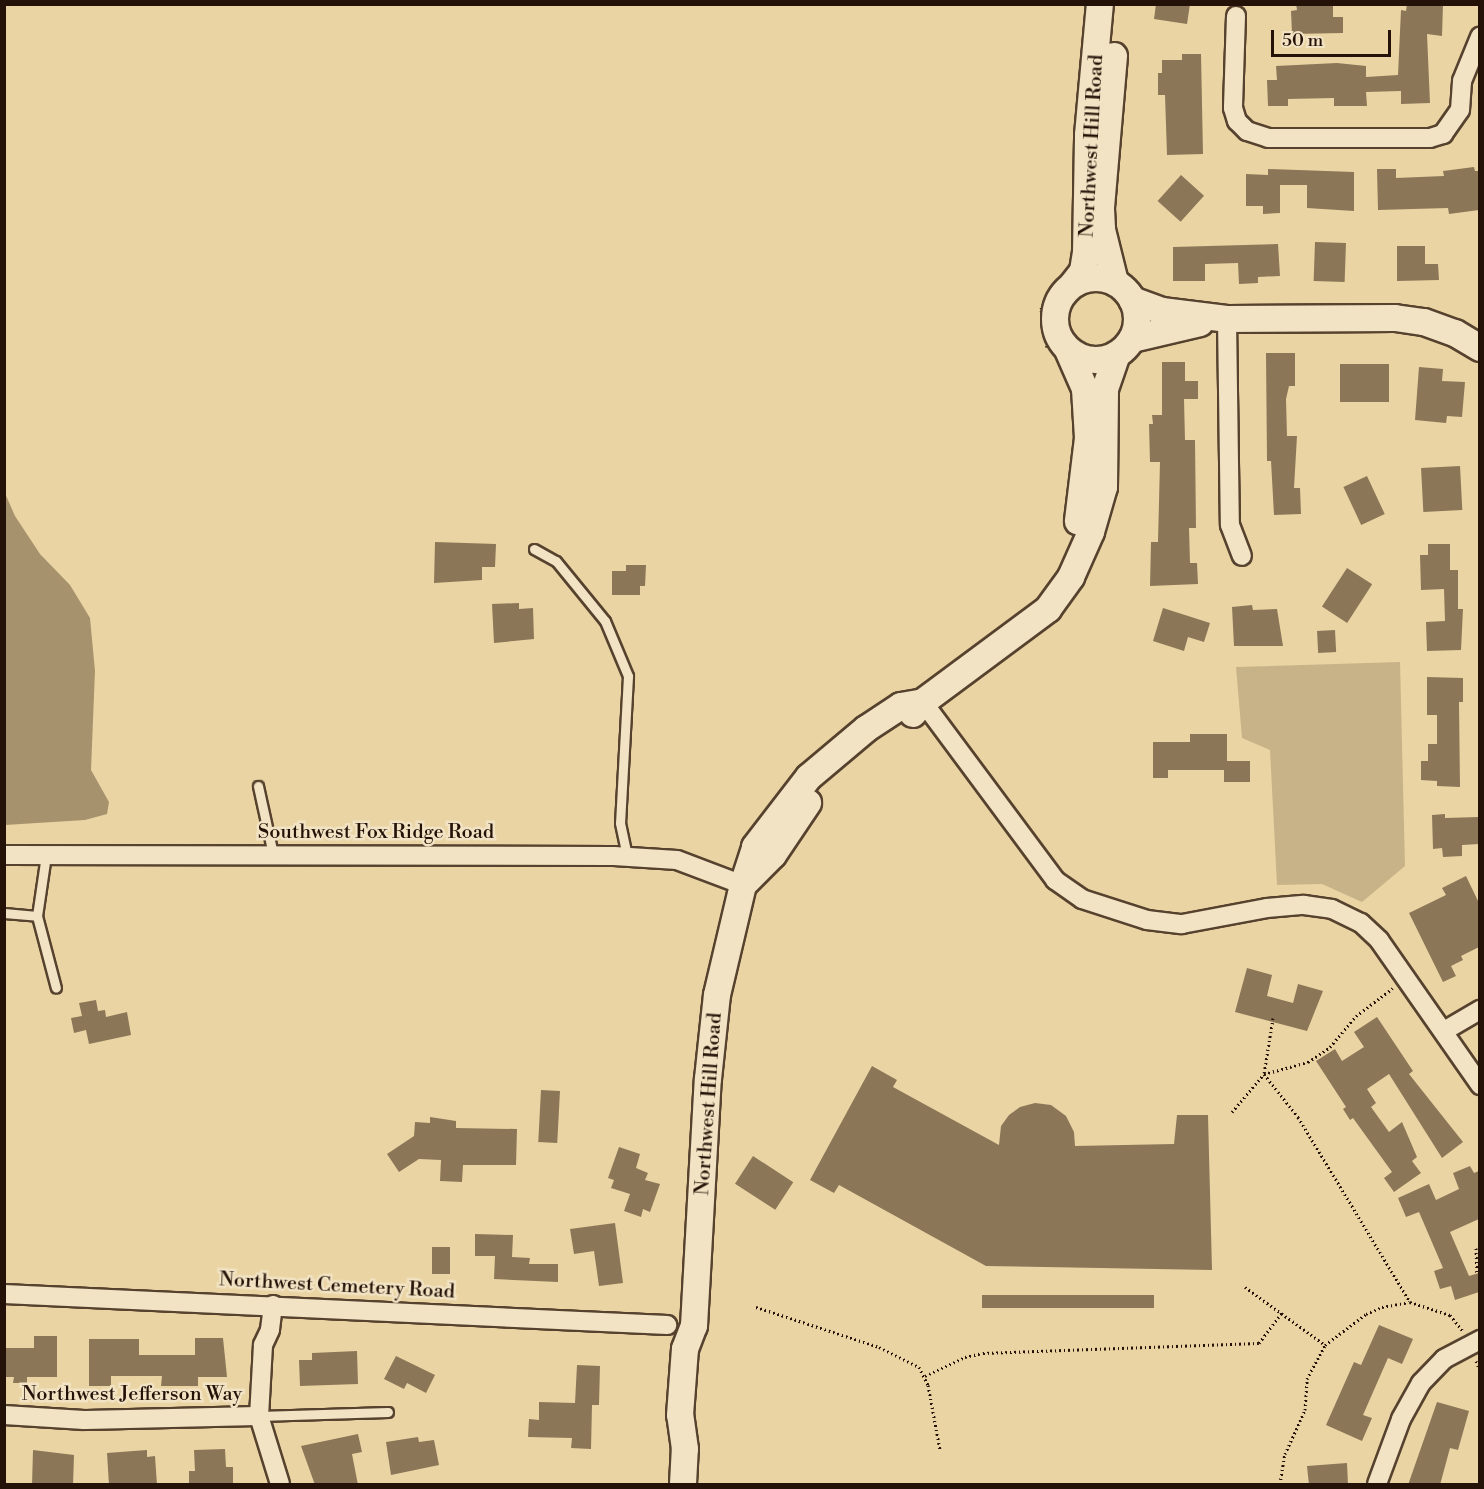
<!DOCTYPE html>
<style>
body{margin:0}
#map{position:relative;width:1484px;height:1489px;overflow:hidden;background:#ead4a3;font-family:"Libre Bodoni",serif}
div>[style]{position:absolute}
.green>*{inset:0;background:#c8b388}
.water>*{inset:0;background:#a7926e}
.building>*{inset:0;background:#8b7658;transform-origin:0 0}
.path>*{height:3px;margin-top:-1.5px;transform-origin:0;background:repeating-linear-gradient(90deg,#241107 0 1.5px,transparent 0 4.5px)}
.roads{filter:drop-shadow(2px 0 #56422e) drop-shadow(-2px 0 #56422e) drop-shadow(0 2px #56422e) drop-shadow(0 -2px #56422e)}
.lane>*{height:9px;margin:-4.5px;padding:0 4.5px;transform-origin:4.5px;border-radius:4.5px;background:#f1e3c3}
.street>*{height:18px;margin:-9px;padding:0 9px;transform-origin:9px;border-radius:9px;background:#f1e3c3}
.secondary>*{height:26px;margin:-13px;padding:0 13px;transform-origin:13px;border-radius:13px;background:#f1e3c3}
.secondary>.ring{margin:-13px;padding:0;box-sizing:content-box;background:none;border:26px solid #f1e3c3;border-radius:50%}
span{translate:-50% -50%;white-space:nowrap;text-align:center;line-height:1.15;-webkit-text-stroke:5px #f1e3c3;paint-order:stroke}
.street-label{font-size:20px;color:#241107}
.frame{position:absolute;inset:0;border:6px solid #241107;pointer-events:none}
.scale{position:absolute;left:1271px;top:30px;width:120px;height:27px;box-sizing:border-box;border:3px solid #241107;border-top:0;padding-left:8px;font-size:18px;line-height:21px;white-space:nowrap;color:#241107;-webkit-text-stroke:4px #f1e3c3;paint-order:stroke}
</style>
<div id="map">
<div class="green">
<div style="clip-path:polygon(1400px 662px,1405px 866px,1362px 902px,1322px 884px,1277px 885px,1270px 750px,1242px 738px,1236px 667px)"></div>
</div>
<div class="water">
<div style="clip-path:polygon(4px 491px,15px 516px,40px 554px,70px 585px,90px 618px,95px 671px,91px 770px,109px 802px,107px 814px,85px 820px,5px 825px)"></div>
</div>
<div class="building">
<div style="clip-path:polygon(1156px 4px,1190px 4px,1187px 24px,1154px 19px)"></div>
<div style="clip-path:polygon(1296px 4px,1333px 4px,1333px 17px,1343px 17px,1343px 33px,1292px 34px,1291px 11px,1297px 10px)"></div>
<div style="clip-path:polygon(1407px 4px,1443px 4px,1442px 36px,1427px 34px,1430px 103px,1401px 104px,1401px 91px,1366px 92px,1367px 106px,1334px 106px,1334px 98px,1288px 99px,1288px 106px,1268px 106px,1267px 80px,1277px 80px,1276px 66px,1337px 63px,1366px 66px,1366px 77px,1398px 75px,1401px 10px,1406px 11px)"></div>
<div style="clip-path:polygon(1182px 54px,1201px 54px,1203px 154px,1167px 155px,1165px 95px,1158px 95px,1158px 73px,1162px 73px,1162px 60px,1182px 60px)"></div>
<div style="clip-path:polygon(1474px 167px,1475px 171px,1479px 171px,1479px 210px,1449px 214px,1448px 208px,1378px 210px,1377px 169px,1396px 169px,1396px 178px,1444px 176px,1443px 171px)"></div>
<div style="clip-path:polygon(1268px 169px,1354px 172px,1354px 211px,1307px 208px,1307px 185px,1280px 185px,1280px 213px,1263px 214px,1263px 206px,1246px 206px,1246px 174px,1268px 175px)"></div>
<div style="left:1181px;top:175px;width:31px;height:35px;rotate:42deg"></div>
<div style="left:1315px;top:242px;width:31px;height:39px;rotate:2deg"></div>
<div style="clip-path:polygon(1278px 244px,1280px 276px,1258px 277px,1258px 283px,1239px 284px,1238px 263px,1205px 264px,1205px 281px,1173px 281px,1173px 247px)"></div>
<div style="clip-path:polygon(1397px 246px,1425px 246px,1425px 264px,1438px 264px,1439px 280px,1397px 281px)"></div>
<div style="clip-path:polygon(1266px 353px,1295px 353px,1295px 386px,1289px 386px,1286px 399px,1287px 436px,1297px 436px,1294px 488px,1300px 488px,1301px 514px,1274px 515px,1271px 461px,1267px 461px)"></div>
<div style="clip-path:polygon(1162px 362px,1185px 362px,1185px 381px,1198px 381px,1198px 399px,1184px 399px,1185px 440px,1195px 440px,1196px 528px,1189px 528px,1190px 563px,1197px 563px,1198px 584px,1150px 586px,1151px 542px,1158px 542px,1160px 462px,1150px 462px,1149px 424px,1153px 424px,1152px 415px,1162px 415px)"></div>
<div style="left:1340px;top:364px;width:49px;height:38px"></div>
<div style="clip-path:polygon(1419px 367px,1443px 369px,1442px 381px,1465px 382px,1462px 417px,1447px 416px,1446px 423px,1415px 420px)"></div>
<div style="left:1460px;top:466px;width:44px;height:39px;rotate:87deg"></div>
<div style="left:1367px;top:476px;width:42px;height:26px;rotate:65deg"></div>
<div style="clip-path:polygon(435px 542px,496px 544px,495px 567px,482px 567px,482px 580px,434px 583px)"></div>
<div style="clip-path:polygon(1428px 544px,1450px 544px,1450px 570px,1458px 570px,1458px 609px,1463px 609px,1461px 650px,1427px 651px,1426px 622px,1445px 621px,1444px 589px,1421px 590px,1420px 555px,1428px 555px)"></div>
<div style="clip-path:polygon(626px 565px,646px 565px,645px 586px,640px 586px,640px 595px,612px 595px,612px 571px,626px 571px)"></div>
<div style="left:1347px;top:568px;width:30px;height:46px;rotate:33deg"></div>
<div style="clip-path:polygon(519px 603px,519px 609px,533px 608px,534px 639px,494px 643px,492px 604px)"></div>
<div style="clip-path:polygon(1252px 605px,1253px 610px,1277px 609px,1283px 646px,1234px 646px,1232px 607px)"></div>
<div style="clip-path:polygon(1163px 608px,1210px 623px,1204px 642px,1188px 637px,1184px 651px,1153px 641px)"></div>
<div style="left:1335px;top:630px;width:22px;height:18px;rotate:87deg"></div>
<div style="clip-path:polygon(1427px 677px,1463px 678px,1463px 702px,1459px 702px,1460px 787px,1437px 786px,1437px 781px,1421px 780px,1421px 761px,1428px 761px,1428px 744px,1437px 744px,1437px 715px,1427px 715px)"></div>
<div style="clip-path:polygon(1190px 734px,1227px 734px,1227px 761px,1250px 761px,1250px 782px,1224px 782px,1224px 770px,1168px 770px,1168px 778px,1153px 778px,1153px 742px,1190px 742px)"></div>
<div style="clip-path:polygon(1445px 814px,1445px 818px,1479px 817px,1479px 844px,1462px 845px,1462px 856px,1443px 857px,1442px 848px,1433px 849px,1432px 815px)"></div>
<div style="clip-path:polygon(1466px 876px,1479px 903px,1479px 947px,1461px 956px,1463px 960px,1451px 966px,1456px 976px,1443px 982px,1409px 913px,1446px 895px,1442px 888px)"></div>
<div style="clip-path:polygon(1247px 968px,1272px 975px,1267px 996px,1293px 1003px,1298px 984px,1323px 991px,1307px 1031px,1235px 1012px)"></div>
<div style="clip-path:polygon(96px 1000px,98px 1011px,105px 1010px,106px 1017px,127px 1012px,131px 1035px,89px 1044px,86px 1030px,74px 1033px,71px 1018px,82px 1016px,79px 1003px)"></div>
<div style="clip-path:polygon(1377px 1017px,1413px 1071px,1409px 1074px,1463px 1142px,1442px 1158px,1389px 1074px,1367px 1089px,1376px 1103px,1371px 1107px,1389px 1132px,1402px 1122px,1417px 1157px,1412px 1161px,1421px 1173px,1394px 1192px,1384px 1178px,1392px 1172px,1353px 1118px,1350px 1120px,1343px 1109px,1346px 1107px,1316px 1061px,1335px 1049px,1342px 1061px,1364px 1047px,1354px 1032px)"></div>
<div style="clip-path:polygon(872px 1066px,897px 1080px,893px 1087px,999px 1145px,1001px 1126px,1009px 1115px,1020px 1107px,1035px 1103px,1051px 1105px,1066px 1116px,1074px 1132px,1075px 1146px,1174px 1144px,1177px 1115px,1208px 1115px,1212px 1270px,986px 1266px,839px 1185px,834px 1193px,810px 1180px)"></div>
<div style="left:541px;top:1090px;width:19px;height:52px;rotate:3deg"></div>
<div style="clip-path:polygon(430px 1117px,456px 1121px,456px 1128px,517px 1129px,516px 1165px,463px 1165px,462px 1182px,440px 1181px,441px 1160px,419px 1159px,399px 1172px,387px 1154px,414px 1136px,415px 1122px,430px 1123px)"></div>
<div style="clip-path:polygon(619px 1147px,640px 1154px,636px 1168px,648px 1173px,645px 1180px,660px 1184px,650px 1212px,643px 1209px,641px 1217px,624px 1211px,630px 1194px,611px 1188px,614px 1180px,608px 1178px)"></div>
<div style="left:753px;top:1156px;width:48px;height:33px;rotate:33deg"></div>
<div style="clip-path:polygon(1470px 1166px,1474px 1173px,1479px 1171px,1479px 1219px,1450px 1232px,1469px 1276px,1479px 1273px,1479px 1292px,1455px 1300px,1451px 1286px,1440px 1289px,1434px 1271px,1443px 1268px,1419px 1212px,1406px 1217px,1398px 1198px,1429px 1184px,1436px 1200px,1459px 1189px,1453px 1173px)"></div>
<div style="clip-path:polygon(615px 1223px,623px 1283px,599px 1286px,594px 1251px,574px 1254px,570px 1229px)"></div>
<div style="clip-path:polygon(475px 1234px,513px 1235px,512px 1257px,530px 1258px,529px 1264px,558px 1264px,558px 1282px,494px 1279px,495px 1256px,475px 1256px)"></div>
<div style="left:432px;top:1247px;width:18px;height:27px"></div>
<div style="left:1154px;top:1295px;width:13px;height:172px;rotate:90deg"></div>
<div style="clip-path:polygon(1379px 1325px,1413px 1339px,1402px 1364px,1388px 1358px,1363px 1415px,1372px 1418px,1362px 1441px,1326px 1425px,1354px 1362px,1361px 1365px)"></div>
<div style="clip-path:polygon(34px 1336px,57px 1336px,57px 1377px,27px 1377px,27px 1383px,13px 1383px,14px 1377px,4px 1377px,5px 1348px,34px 1348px)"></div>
<div style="clip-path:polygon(195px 1338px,223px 1338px,227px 1377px,198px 1377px,198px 1386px,161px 1386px,162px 1376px,111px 1376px,111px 1386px,89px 1386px,89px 1339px,139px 1339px,139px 1355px,195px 1355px)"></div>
<div style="clip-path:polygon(357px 1351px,358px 1384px,300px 1386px,299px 1360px,312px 1360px,312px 1353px)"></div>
<div style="clip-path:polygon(396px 1356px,435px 1375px,426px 1393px,407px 1383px,404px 1389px,384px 1379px)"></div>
<div style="clip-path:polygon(577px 1365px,600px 1366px,599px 1405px,592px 1405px,591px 1449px,571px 1448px,572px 1438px,528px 1437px,529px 1419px,539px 1420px,539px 1402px,575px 1403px)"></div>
<div style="clip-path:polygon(1437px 1402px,1469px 1411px,1458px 1450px,1450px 1448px,1440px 1485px,1408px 1485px)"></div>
<div style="clip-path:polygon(358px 1434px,362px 1452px,352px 1454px,358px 1485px,315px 1485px,301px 1446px)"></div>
<div style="clip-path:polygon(418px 1437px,419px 1442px,434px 1440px,439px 1465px,391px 1475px,386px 1442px)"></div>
<div style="clip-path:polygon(225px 1449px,226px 1467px,233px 1467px,233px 1485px,189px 1485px,189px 1471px,195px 1471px,194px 1450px)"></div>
<div style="clip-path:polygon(33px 1450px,74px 1455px,73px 1485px,32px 1485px)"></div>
<div style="clip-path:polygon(147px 1450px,147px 1457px,155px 1456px,157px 1485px,109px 1485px,107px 1453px)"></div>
<div style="clip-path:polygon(1347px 1463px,1348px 1485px,1309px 1485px,1307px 1466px)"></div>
</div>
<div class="path">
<div style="left:1047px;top:347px;width:38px;rotate:-99deg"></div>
<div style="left:1041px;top:309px;width:25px;rotate:-64deg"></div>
<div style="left:1273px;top:1018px;width:57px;rotate:99.1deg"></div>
<div style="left:1264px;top:1074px;width:55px;rotate:51.7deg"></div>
<div style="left:1298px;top:1117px;width:216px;rotate:58.8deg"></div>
<div style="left:1410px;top:1302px;width:42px;rotate:18deg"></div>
<div style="left:1450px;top:1315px;width:21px;rotate:51deg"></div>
<div style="left:1232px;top:1112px;width:50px;rotate:-49.9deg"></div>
<div style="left:1264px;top:1074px;width:46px;rotate:-15.3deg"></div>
<div style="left:1308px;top:1062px;width:27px;rotate:-34deg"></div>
<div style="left:1330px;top:1047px;width:40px;rotate:-50deg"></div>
<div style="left:1356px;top:1016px;width:46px;rotate:-37.1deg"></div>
<div style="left:1476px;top:1248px;width:25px;rotate:88deg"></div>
<div style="left:1245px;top:1287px;width:99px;rotate:35.9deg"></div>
<div style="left:756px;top:1307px;width:129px;rotate:18deg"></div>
<div style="left:879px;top:1347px;width:45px;rotate:26.6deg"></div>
<div style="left:919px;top:1367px;width:20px;rotate:63deg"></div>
<div style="left:928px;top:1385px;width:66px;rotate:79.5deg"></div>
<div style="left:1476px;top:1361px;width:10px;rotate:66deg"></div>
<div style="left:925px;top:1376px;width:44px;rotate:-25.4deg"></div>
<div style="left:965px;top:1357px;width:18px;rotate:-13deg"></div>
<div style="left:983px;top:1353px;width:276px;rotate:-2.1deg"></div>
<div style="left:1259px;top:1343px;width:39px;rotate:-53deg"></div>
<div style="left:1280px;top:1484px;width:30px;rotate:-81deg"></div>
<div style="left:1285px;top:1454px;width:48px;rotate:-65.6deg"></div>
<div style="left:1305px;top:1410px;width:31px;rotate:-86deg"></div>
<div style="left:1307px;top:1379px;width:38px;rotate:-62deg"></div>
<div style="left:1325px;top:1345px;width:51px;rotate:-37.1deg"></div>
<div style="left:1366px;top:1314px;width:17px;rotate:-24deg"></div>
<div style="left:1382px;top:1307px;width:28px;rotate:-10deg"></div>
</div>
<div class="roads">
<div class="lane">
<div style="left:534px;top:549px;width:25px;rotate:29deg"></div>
<div style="left:556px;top:561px;width:77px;rotate:50.8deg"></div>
<div style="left:605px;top:621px;width:60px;rotate:67.3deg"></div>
<div style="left:628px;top:676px;width:147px;rotate:93.1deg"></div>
<div style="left:620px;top:823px;width:35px;rotate:78deg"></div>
<div style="left:258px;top:786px;width:70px;rotate:77.6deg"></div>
<div style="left:46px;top:855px;width:62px;rotate:98.4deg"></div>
<div style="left:37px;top:916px;width:74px;rotate:75.2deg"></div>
<div style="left:4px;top:913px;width:33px;rotate:5deg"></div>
<div style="left:259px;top:1416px;width:129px;rotate:-1.8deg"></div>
</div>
<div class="street">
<div style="left:1236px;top:16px;width:92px;rotate:91.9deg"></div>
<div style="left:1233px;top:108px;width:14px;rotate:73deg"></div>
<div style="left:1237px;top:121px;width:14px;rotate:45deg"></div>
<div style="left:1247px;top:131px;width:22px;rotate:18deg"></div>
<div style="left:1268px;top:138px;width:162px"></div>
<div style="left:1430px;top:138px;width:14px;rotate:-17deg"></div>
<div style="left:1443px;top:134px;width:29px;rotate:-55deg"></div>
<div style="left:1460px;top:110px;width:29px;rotate:-86deg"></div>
<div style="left:1462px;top:81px;width:48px;rotate:-67.8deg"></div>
<div style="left:1227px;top:319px;width:206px;rotate:89.2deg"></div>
<div style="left:1230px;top:525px;width:33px;rotate:69deg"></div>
<div style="left:923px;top:702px;width:222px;rotate:53.4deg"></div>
<div style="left:1055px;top:880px;width:33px;rotate:35deg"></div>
<div style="left:1082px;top:899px;width:68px;rotate:17.9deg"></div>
<div style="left:1147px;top:920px;width:35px;rotate:7deg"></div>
<div style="left:1182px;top:924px;width:86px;rotate:-10.7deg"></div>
<div style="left:1267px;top:908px;width:37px;rotate:-5deg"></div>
<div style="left:1304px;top:905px;width:28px;rotate:8deg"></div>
<div style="left:1332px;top:909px;width:32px;rotate:26deg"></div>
<div style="left:1361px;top:923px;width:25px;rotate:43deg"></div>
<div style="left:1379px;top:940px;width:177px;rotate:55.1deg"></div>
<div style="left:4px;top:855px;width:610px;rotate:0.09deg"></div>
<div style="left:614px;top:856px;width:63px;rotate:3.6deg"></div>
<div style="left:677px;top:860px;width:71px;rotate:20.7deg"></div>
<div style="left:1444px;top:1031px;width:42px;rotate:-30.3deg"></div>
<div style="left:4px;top:1294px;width:664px;rotate:2.68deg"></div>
<div style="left:273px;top:1305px;width:25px;rotate:97deg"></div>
<div style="left:270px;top:1330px;width:17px;rotate:115deg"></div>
<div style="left:263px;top:1345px;width:71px;rotate:93.2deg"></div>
<div style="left:259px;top:1416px;width:71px;rotate:72.8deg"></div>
<div style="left:4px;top:1415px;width:80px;rotate:3.6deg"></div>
<div style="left:84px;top:1420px;width:175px;rotate:-1.3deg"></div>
<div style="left:1377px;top:1484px;width:69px;rotate:-69.7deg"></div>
<div style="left:1401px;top:1419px;width:41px;rotate:-60.9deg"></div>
<div style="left:1421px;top:1383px;width:33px;rotate:-46deg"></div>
<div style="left:1444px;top:1359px;width:41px;rotate:-27.8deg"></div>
</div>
<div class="secondary">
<div style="left:1114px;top:56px;width:154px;rotate:94.9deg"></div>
<div style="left:1101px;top:209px;width:21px;rotate:87deg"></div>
<div style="left:1102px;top:230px;width:54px;rotate:76deg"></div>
<div class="ring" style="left:1055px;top:278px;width:56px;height:56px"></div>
<div style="left:1073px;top:284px;width:16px;rotate:-52deg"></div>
<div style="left:1083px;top:271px;width:18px;rotate:-81deg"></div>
<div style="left:1086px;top:253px;width:118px;rotate:-89deg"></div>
<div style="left:1088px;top:135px;width:132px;rotate:-84.8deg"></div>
<div style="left:1132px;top:300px;width:32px;rotate:20deg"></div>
<div style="left:1162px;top:311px;width:65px;rotate:7deg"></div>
<div style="left:1227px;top:319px;width:168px;rotate:-0.3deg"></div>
<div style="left:1395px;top:318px;width:29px;rotate:8deg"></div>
<div style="left:1424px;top:322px;width:33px;rotate:20deg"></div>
<div style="left:1455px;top:333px;width:29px;rotate:31deg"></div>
<div style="left:1132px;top:339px;width:70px;rotate:-13.2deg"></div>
<div style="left:1068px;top:350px;width:43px;rotate:66.4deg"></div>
<div style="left:1085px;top:389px;width:49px;rotate:86.5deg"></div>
<div style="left:1088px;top:438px;width:84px;rotate:96.9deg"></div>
<div style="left:913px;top:714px;width:16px;rotate:-50deg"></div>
<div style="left:923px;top:702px;width:156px;rotate:-36.6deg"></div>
<div style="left:1048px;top:609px;width:39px;rotate:-54deg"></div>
<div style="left:1071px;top:577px;width:49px;rotate:-66deg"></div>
<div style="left:1091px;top:532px;width:47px;rotate:-73.9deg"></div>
<div style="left:1104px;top:487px;width:98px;rotate:-89.4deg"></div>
<div style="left:1105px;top:389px;width:36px;rotate:-71deg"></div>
<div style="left:746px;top:882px;width:38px;rotate:-45deg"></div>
<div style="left:773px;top:855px;width:63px;rotate:-56.1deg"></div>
<div style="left:683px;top:1484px;width:35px;rotate:-87deg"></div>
<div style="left:685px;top:1449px;width:34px;rotate:-98deg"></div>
<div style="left:680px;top:1415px;width:66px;rotate:-85.7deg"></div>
<div style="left:685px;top:1349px;width:25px;rotate:-69deg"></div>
<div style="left:694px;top:1326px;width:247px;rotate:-86.8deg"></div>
<div style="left:708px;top:1079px;width:84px;rotate:-83.9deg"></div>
<div style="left:717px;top:995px;width:113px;rotate:-76.7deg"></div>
<div style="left:743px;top:885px;width:40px;rotate:-72deg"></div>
<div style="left:755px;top:847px;width:88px;rotate:-52.4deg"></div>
<div style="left:809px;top:777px;width:75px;rotate:-40.1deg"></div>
<div style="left:866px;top:729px;width:42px;rotate:-33.3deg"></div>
<div style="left:901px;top:706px;width:22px;rotate:-10deg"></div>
</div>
</div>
<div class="street-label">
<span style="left:1092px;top:146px;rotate:-87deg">Northwest Hill Road</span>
<span style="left:376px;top:832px">Southwest Fox Ridge Road</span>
<span style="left:709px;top:1104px;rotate:-86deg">Northwest Hill Road</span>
<span style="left:337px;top:1286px;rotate:3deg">Northwest Cemetery Road</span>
<span style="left:132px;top:1394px">Northwest Jefferson Way</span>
</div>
<div class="frame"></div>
<div class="scale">50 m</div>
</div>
